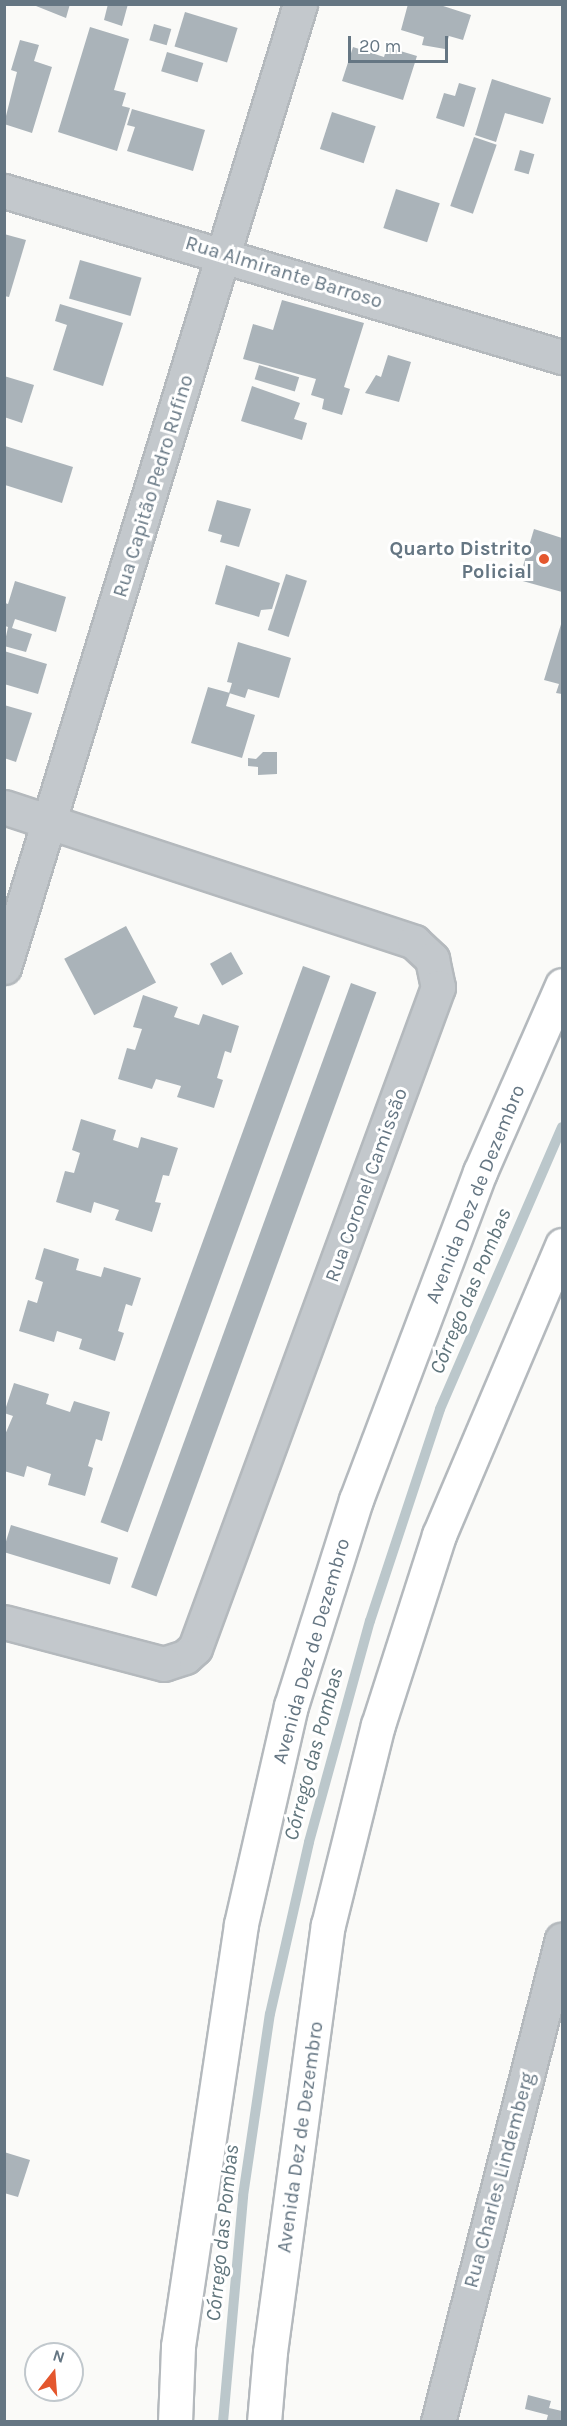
<!DOCTYPE html>
<meta charset="utf-8">
<style>
body{margin:0}
#map{position:relative;width:567px;height:2426px;overflow:hidden;background:#fafaf8;font-family:Karla,sans-serif}
div>[style]{position:absolute}
.stream>*{height:10px;margin:-5px;padding:0 5px;transform-origin:5px;border-radius:5px;background:#bbc7cb}
.building>*{inset:0;background:#aab3b9;transform-origin:0 0}
.roads{filter:drop-shadow(2px 0 #b4b9bd) drop-shadow(-2px 0 #b4b9bd) drop-shadow(0 2px #b4b9bd) drop-shadow(0 -2px #b4b9bd)}
.minor>*{height:33px;margin:-16.5px;padding:0 16.5px;transform-origin:16.5px;border-radius:16.5px;background:#c3c8cc}
.highway>*{height:33px;margin:-16.5px;padding:0 16.5px;transform-origin:16.5px;border-radius:16.5px;background:#fff}
.dots>*{width:16px;height:16px;translate:-50% -50%;box-sizing:border-box;border:3px solid #fff;border-radius:50%}
span{translate:-50% -50%;white-space:nowrap;text-align:center;line-height:1.15;-webkit-text-stroke:6px #fff;paint-order:stroke}
.street-label{font-size:20px;color:#657683}
.poi-label{font-size:20px;color:#657683;font-weight:700}
.right{translate:-100% -50%;text-align:right}
.water-label{font-size:21px;color:#60757c;font-style:italic}
.frame{position:absolute;inset:0;border:6px solid #657683;pointer-events:none}
.north{position:absolute;left:24px;top:2342px;width:60px;height:60px;box-sizing:border-box;background:#fff;border:2px solid #c1c8cd;border-radius:50%;rotate:17deg;font-size:16px;font-weight:700;line-height:24px;text-align:center;color:#657683}
.north::after{content:'';display:block;margin:auto;width:21px;height:27px;background:#e4572e;clip-path:polygon(50% 0,100% 100%,50% 72%,0 100%)}
.scale{position:absolute;left:348px;top:36px;width:100px;height:27px;box-sizing:border-box;border:3px solid #657683;border-top:0;padding-left:8px;font-size:18px;line-height:21px;white-space:nowrap;color:#657683;-webkit-text-stroke:4px #fff;paint-order:stroke}
</style>
<div id="map">
<div class="stream">
<div style="left:223px;top:2422px;width:227px;rotate:-84.9deg"></div>
<div style="left:243px;top:2196px;width:184px;rotate:-81.6deg"></div>
<div style="left:270px;top:2014px;width:176px;rotate:-77.2deg"></div>
<div style="left:309px;top:1842px;width:229px;rotate:-74.6deg"></div>
<div style="left:370px;top:1621px;width:223px;rotate:-71.7deg"></div>
<div style="left:440px;top:1409px;width:307px;rotate:-66.6deg"></div>
</div>
<div class="building">
<div style="clip-path:polygon(31px 4px,70px 4px,66px 18px)"></div>
<div style="clip-path:polygon(108px 4px,128px 4px,122px 26px,104px 20px)"></div>
<div style="clip-path:polygon(408px 4px,437px 4px,471px 15px,463px 40px,449px 36px,445px 49px,422px 45px,424px 37px,401px 30px)"></div>
<div style="left:185px;top:12px;width:55px;height:36px;rotate:17deg"></div>
<div style="left:154px;top:24px;width:18px;height:17px;rotate:16deg"></div>
<div style="clip-path:polygon(90px 27px,129px 39px,114px 90px,126px 93px,122px 106px,130px 108px,117px 151px,58px 132px)"></div>
<div style="clip-path:polygon(20px 40px,39px 45px,34px 61px,52px 67px,32px 133px,4px 124px,17px 72px,11px 70px)"></div>
<div style="clip-path:polygon(353px 47px,384px 57px,387px 47px,417px 56px,403px 100px,342px 81px)"></div>
<div style="left:167px;top:52px;width:38px;height:20px;rotate:17deg"></div>
<div style="clip-path:polygon(492px 79px,551px 98px,543px 124px,505px 113px,496px 142px,475px 135px)"></div>
<div style="clip-path:polygon(459px 83px,476px 88px,464px 127px,436px 118px,444px 93px,455px 96px)"></div>
<div style="clip-path:polygon(132px 109px,205px 130px,193px 171px,127px 151px,135px 127px,127px 125px)"></div>
<div style="left:332px;top:112px;width:46px;height:39px;rotate:18deg"></div>
<div style="left:474px;top:137px;width:24px;height:73px;rotate:19deg"></div>
<div style="left:520px;top:150px;width:15px;height:21px;rotate:16deg"></div>
<div style="left:396px;top:189px;width:46px;height:41px;rotate:18deg"></div>
<div style="clip-path:polygon(4px 234px,26px 240px,9px 297px,4px 296px)"></div>
<div style="left:80px;top:260px;width:64px;height:40px;rotate:16deg"></div>
<div style="clip-path:polygon(282px 300px,364px 323px,344px 387px,350px 389px,342px 415px,322px 409px,324px 399px,311px 395px,316px 379px,243px 359px,253px 324px,273px 330px)"></div>
<div style="clip-path:polygon(60px 304px,123px 323px,103px 386px,53px 370px,67px 325px,55px 321px)"></div>
<div style="clip-path:polygon(388px 355px,411px 362px,399px 402px,365px 393px,376px 375px,381px 377px)"></div>
<div style="left:259px;top:365px;width:42px;height:15px;rotate:17deg"></div>
<div style="clip-path:polygon(4px 376px,34px 385px,22px 423px,4px 417px)"></div>
<div style="clip-path:polygon(252px 386px,300px 403px,294px 419px,307px 423px,302px 440px,241px 421px)"></div>
<div style="clip-path:polygon(5px 446px,73px 467px,62px 503px,5px 485px)"></div>
<div style="clip-path:polygon(217px 500px,251px 509px,239px 547px,220px 542px,222px 535px,208px 531px)"></div>
<div style="clip-path:polygon(534px 529px,562px 538px,562px 592px,519px 580px)"></div>
<div style="clip-path:polygon(226px 565px,280px 583px,272px 609px,261px 610px,259px 617px,215px 604px)"></div>
<div style="left:286px;top:574px;width:22px;height:59px;rotate:18deg"></div>
<div style="clip-path:polygon(15px 581px,66px 597px,56px 632px,15px 619px,12px 628px,32px 634px,26px 652px,4px 646px,8px 627px,5px 626px,5px 603px,8px 604px)"></div>
<div style="clip-path:polygon(562px 621px,562px 694px,556px 693px,559px 684px,544px 680px)"></div>
<div style="clip-path:polygon(238px 642px,291px 658px,279px 698px,248px 689px,245px 698px,229px 693px,232px 683px,227px 682px)"></div>
<div style="clip-path:polygon(4px 651px,47px 664px,38px 694px,4px 684px)"></div>
<div style="clip-path:polygon(208px 687px,230px 693px,226px 706px,255px 715px,242px 758px,191px 743px)"></div>
<div style="clip-path:polygon(4px 705px,32px 713px,16px 762px,4px 758px)"></div>
<div style="clip-path:polygon(263px 752px,277px 752px,277px 774px,258px 775px,258px 767px,248px 766px,248px 758px,256px 759px)"></div>
<div style="left:126px;top:926px;width:64px;height:70px;rotate:62deg"></div>
<div style="left:231px;top:952px;width:25px;height:24px;rotate:61deg"></div>
<div style="left:303px;top:966px;width:29px;height:592px;rotate:20deg"></div>
<div style="left:351px;top:983px;width:27px;height:643px;rotate:20deg"></div>
<div style="clip-path:polygon(143px 995px,178px 1007px,174px 1017px,199px 1025px,203px 1014px,239px 1026px,231px 1053px,225px 1051px,217px 1078px,223px 1080px,214px 1108px,177px 1097px,181px 1086px,156px 1079px,152px 1089px,118px 1079px,127px 1048px,135px 1050px,142px 1029px,133px 1027px)"></div>
<div style="clip-path:polygon(81px 1119px,116px 1130px,113px 1140px,138px 1148px,141px 1137px,178px 1148px,169px 1176px,163px 1175px,155px 1202px,161px 1203px,152px 1232px,115px 1220px,119px 1210px,94px 1202px,91px 1213px,56px 1202px,65px 1171px,74px 1173px,80px 1153px,72px 1150px)"></div>
<div style="clip-path:polygon(44px 1248px,79px 1259px,76px 1270px,101px 1277px,104px 1267px,141px 1278px,132px 1306px,126px 1304px,118px 1331px,124px 1333px,115px 1361px,79px 1349px,82px 1339px,57px 1331px,54px 1342px,19px 1331px,28px 1300px,37px 1303px,43px 1282px,35px 1279px)"></div>
<div style="clip-path:polygon(14px 1383px,49px 1394px,46px 1404px,70px 1412px,74px 1401px,110px 1412px,102px 1441px,96px 1439px,88px 1466px,93px 1468px,85px 1496px,48px 1485px,51px 1474px,27px 1466px,24px 1477px,4px 1471px,4px 1437px,13px 1416px,4px 1413px)"></div>
<div style="left:11px;top:1525px;width:112px;height:28px;rotate:17deg"></div>
<div style="clip-path:polygon(4px 2152px,30px 2160px,18px 2197px,4px 2193px)"></div>
<div style="clip-path:polygon(528px 2395px,551px 2401px,549px 2408px,562px 2411px,562px 2422px,546px 2422px,548px 2415px,525px 2409px)"></div>
</div>
<div class="roads">
<div class="minor">
<div style="left:4px;top:191px;width:582px;rotate:16.57deg"></div>
<div style="left:4px;top:807px;width:432px;rotate:18.2deg"></div>
<div style="left:414px;top:942px;width:25px;rotate:43deg"></div>
<div style="left:432px;top:959px;width:29px;rotate:78deg"></div>
<div style="left:438px;top:987px;width:704px;rotate:110.18deg"></div>
<div style="left:195px;top:1648px;width:13px;rotate:138deg"></div>
<div style="left:185px;top:1657px;width:22px;rotate:162deg"></div>
<div style="left:164px;top:1664px;width:165px;rotate:-165.3deg"></div>
<div style="left:4px;top:967px;width:1007px;rotate:-72.91deg"></div>
<div style="left:438px;top:2422px;width:498px;rotate:-75.6deg"></div>
</div>
<div class="highway">
<div style="left:175px;top:2422px;width:76px;rotate:-87.7deg"></div>
<div style="left:178px;top:2346px;width:427px;rotate:-81.5deg"></div>
<div style="left:241px;top:1924px;width:224px;rotate:-77.1deg"></div>
<div style="left:291px;top:1706px;width:216px;rotate:-72.5deg"></div>
<div style="left:356px;top:1500px;width:351px;rotate:-69.3deg"></div>
<div style="left:480px;top:1172px;width:204px;rotate:-66.3deg"></div>
<div style="left:264px;top:2422px;width:70px;rotate:-85.1deg"></div>
<div style="left:270px;top:2352px;width:431px;rotate:-82.3deg"></div>
<div style="left:328px;top:1925px;width:206px;rotate:-76deg"></div>
<div style="left:378px;top:1725px;width:200px;rotate:-72.2deg"></div>
<div style="left:439px;top:1535px;width:315px;rotate:-67deg"></div>
</div>
</div>
<div class="dots">
<div style="left:544px;top:559px;background:#e4572e"></div>
</div>
<div class="street-label">
<span style="left:284px;top:272px;rotate:17deg">Rua Almirante Barroso</span>
<span style="left:153px;top:486px;rotate:-73deg">Rua Capitão Pedro Rufino</span>
<span style="left:366px;top:1185px;rotate:-70deg">Rua Coronel Camissão</span>
<span style="left:475px;top:1194px;rotate:-68deg">Avenida Dez de Dezembro</span>
<span style="left:311px;top:1651px;rotate:-74deg">Avenida Dez de Dezembro</span>
<span style="left:300px;top:2137px;rotate:-82deg">Avenida Dez de Dezembro</span>
<span style="left:499px;top:2180px;rotate:-75deg">Rua Charles Lindemberg</span>
</div>
<div class="poi-label">
<span class="right" style="left:532px;top:560px">Quarto Distrito<br>Policial</span>
</div>
<div class="water-label">
<span style="left:470px;top:1291px;rotate:-67deg">Córrego das Pombas</span>
<span style="left:313px;top:1754px;rotate:-75deg">Córrego das Pombas</span>
<span style="left:222px;top:2233px;rotate:-84deg">Córrego das Pombas</span>
</div>
<div class="frame"></div>
<div class="north">N</div>
<div class="scale">20 m</div>
</div>
